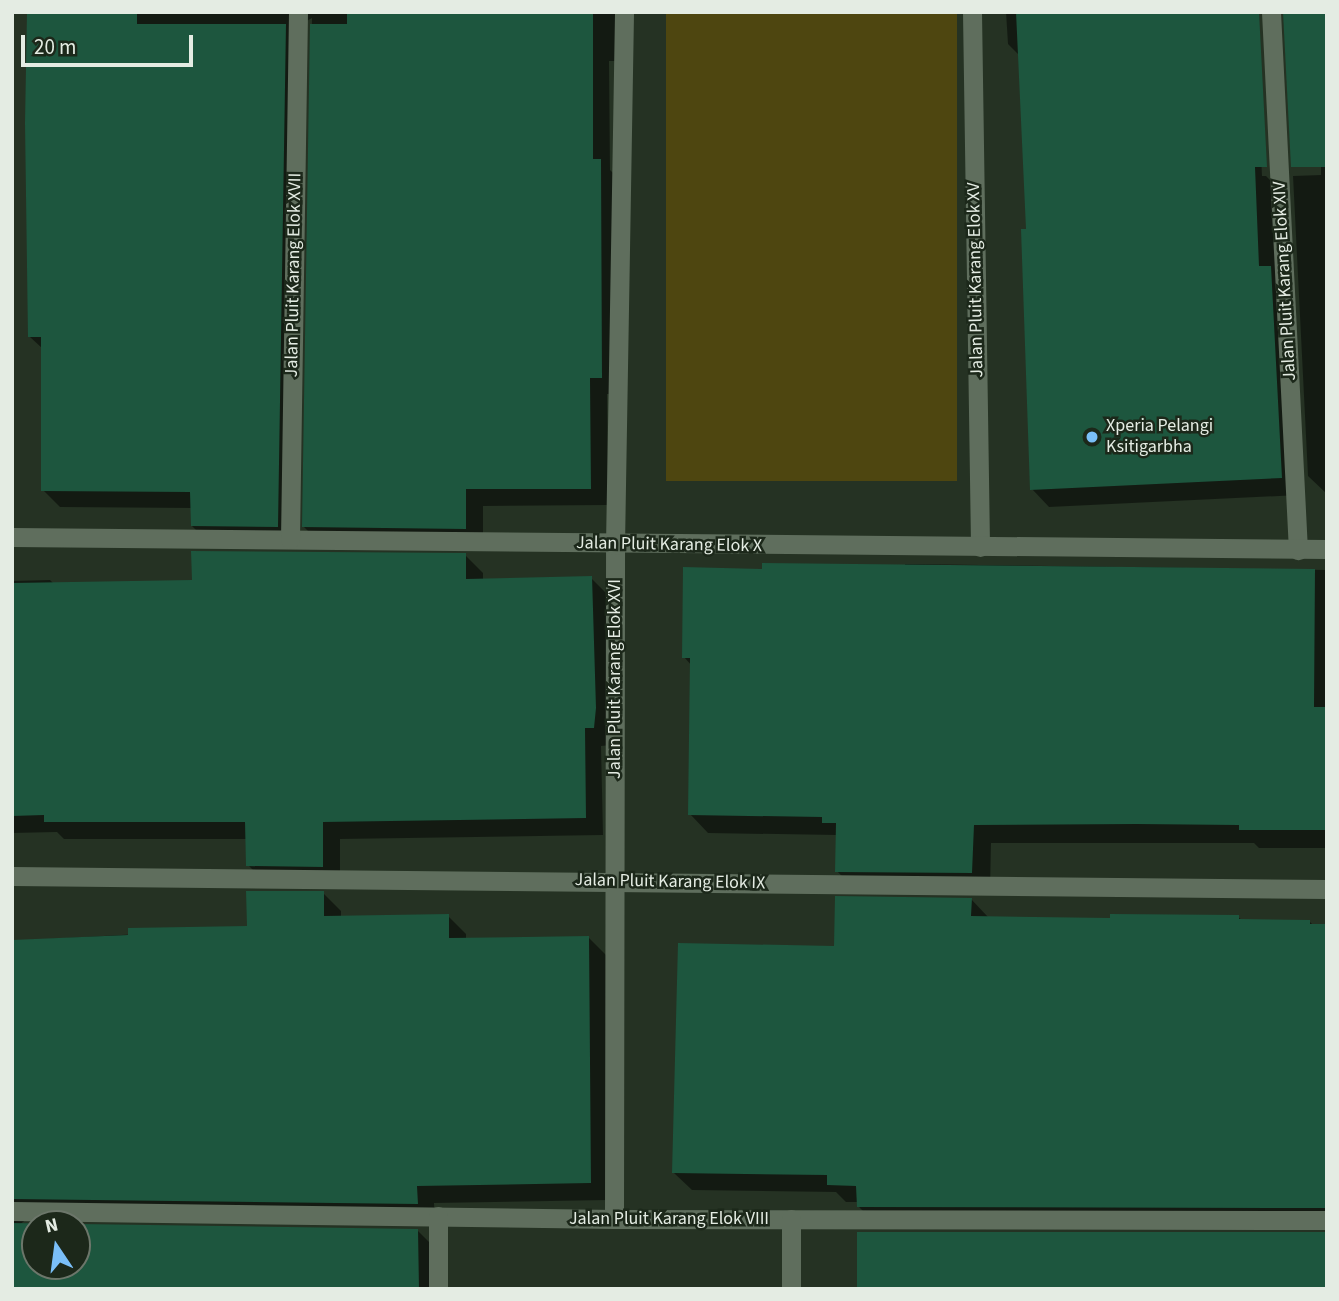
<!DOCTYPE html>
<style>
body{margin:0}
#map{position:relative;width:1339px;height:1301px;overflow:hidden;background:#253223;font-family:"Source Sans 3",sans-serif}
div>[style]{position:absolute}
.green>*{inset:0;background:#4e4610;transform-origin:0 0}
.shadow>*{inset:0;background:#0007}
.building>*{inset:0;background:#1d563e;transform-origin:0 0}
.minor>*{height:19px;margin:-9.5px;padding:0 9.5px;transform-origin:9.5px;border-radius:9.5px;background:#5f6e5d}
.dots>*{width:19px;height:19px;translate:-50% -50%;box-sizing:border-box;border:4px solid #1c281a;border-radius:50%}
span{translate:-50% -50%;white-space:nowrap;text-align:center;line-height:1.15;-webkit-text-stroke:5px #1c281a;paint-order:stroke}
.street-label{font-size:18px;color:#e4ece3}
.poi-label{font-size:18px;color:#e4ece3}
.left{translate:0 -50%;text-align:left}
.frame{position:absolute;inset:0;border:14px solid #e4ece3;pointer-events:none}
.north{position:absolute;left:21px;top:1210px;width:70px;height:70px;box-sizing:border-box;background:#1c281a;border:2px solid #6c766a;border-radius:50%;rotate:347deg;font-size:19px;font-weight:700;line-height:28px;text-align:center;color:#e4ece3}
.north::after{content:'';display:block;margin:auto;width:24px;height:32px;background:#7abff8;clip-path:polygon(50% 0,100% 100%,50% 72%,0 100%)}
.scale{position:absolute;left:21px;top:35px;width:172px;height:32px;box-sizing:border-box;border:4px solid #e4ece3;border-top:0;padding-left:9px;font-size:21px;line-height:24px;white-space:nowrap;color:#e4ece3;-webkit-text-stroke:5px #1c281a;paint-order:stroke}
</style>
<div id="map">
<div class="green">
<div style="left:666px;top:12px;width:291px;height:469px"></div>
</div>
<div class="shadow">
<div style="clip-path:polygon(28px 12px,616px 12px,616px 61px,609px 61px,610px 170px,618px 178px,618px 394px,607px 394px,608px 505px,483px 506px,483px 545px,321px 544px,304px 527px,312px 18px,305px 22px,294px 544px,209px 543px,192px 526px,192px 508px,60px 507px,43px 490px,43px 349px,30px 337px)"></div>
<div style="clip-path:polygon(1006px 12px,1255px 12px,1262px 176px,1266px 176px,1284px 194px,1299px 495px,1049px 507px,1032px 489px,1028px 231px,1020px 56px,1008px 44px)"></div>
<div style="clip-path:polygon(1321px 12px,1327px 12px,1327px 494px,1308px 476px,1293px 176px,1321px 175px)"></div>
<div style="clip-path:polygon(465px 555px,483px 573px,483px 580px,591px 578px,609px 596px,611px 745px,601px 746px,603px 835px,340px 839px,340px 884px,266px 883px,248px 865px,247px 839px,64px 839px,57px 832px,12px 833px,12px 581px,50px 580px,54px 584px,194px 582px)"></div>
<div style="clip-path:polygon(905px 564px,1327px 570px,1327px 848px,1259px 848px,1254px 843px,991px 843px,990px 891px,855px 890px,837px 871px,836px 835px,708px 833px,690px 814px,692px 666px,684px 657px,764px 571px,905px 568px)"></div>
<div style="clip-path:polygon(323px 893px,341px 911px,341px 918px,448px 916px,466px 934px,466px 940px,588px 937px,606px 955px,608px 1200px,434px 1203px,435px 1221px,31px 1216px,19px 1225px,35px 1225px,35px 1266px,77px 1266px,77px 1226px,417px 1230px,435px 1248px,437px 1289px,12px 1289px,12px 941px,249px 928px)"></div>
<div style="clip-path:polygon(971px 899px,988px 917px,1111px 920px,1238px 917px,1242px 920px,1310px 922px,1314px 926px,1327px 926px,1327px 1224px,876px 1224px,858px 1206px,858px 1202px,846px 1202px,836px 1192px,692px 1190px,674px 1173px,835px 948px)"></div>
</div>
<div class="building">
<div style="clip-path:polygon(27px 12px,137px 12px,137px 24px,286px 24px,278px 527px,191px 526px,190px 492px,41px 491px,41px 337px,28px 337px,25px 123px)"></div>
<div style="clip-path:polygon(347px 12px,593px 12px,593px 159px,601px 159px,602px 378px,590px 378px,591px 489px,466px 489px,466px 529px,302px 527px,310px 24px,347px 24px)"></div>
<div style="clip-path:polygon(1016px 12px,1259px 12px,1267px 167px,1255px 167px,1259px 266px,1271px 266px,1282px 478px,1030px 490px,1021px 229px,1026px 229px)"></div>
<div style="clip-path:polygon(1283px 12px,1327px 12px,1327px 167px,1291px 167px)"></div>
<div style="clip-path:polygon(191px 551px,466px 553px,466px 579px,592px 576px,596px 708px,594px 728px,585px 728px,586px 818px,323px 822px,323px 867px,246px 866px,245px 822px,44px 822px,44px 815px,12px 816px,12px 583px,192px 580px)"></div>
<div style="clip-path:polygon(762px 563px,1315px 569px,1314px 707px,1327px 707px,1327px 830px,1239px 830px,1239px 825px,1136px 824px,974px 825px,972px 873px,835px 872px,836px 823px,822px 823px,822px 817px,688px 815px,690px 658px,682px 658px,683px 567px,762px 569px)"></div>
<div style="clip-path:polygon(246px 891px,324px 891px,324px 916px,449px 914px,449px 938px,589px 936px,591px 1183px,417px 1186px,418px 1204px,12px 1199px,12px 940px,128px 935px,128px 928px,247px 926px)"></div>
<div style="clip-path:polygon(835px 896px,972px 898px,971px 916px,1110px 918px,1110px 914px,1239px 915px,1239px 919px,1310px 920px,1310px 924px,1327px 924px,1327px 1208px,857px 1207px,856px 1186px,827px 1185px,827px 1175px,672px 1173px,678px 943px,834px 946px)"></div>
<div style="clip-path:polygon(12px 1223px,68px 1224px,35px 1224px,35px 1266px,77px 1266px,77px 1224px,418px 1229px,419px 1289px,12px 1289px)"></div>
<div style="left:857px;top:1232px;width:470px;height:57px"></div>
</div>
<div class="minor">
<div style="left:972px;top:12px;width:535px;rotate:89.14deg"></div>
<div style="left:1271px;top:12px;width:539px;rotate:87.13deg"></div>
<div style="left:12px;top:537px;width:1315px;rotate:0.52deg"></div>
<div style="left:290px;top:539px;width:527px;rotate:-89.13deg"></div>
<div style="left:12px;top:876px;width:1315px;rotate:0.57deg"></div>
<div style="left:12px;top:1211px;width:602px;rotate:0.76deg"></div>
<div style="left:614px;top:1219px;width:713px;rotate:0.08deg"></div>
<div style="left:614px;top:1219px;width:674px;rotate:-89.91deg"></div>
<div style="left:615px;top:545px;width:533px;rotate:-89.03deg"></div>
<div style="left:438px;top:1289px;width:73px;rotate:-90deg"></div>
<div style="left:791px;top:1289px;width:70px;rotate:-90deg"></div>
</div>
<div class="dots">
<div style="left:1092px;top:437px;background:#7abff8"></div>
</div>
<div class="street-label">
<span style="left:294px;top:275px;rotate:-89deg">Jalan Pluit Karang Elok XVII</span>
<span style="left:976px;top:280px;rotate:-91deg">Jalan Pluit Karang Elok XV</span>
<span style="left:1285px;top:281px;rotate:-93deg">Jalan Pluit Karang Elok XIV</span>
<span style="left:669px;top:545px;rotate:1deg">Jalan Pluit Karang Elok X</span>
<span style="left:615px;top:679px;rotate:-90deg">Jalan Pluit Karang Elok XVI</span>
<span style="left:670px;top:882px;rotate:1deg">Jalan Pluit Karang Elok IX</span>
<span style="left:669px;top:1219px">Jalan Pluit Karang Elok VIII</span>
</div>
<div class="poi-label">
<span class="left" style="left:1106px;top:437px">Xperia Pelangi<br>Ksitigarbha</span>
</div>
<div class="frame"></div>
<div class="north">N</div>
<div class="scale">20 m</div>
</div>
